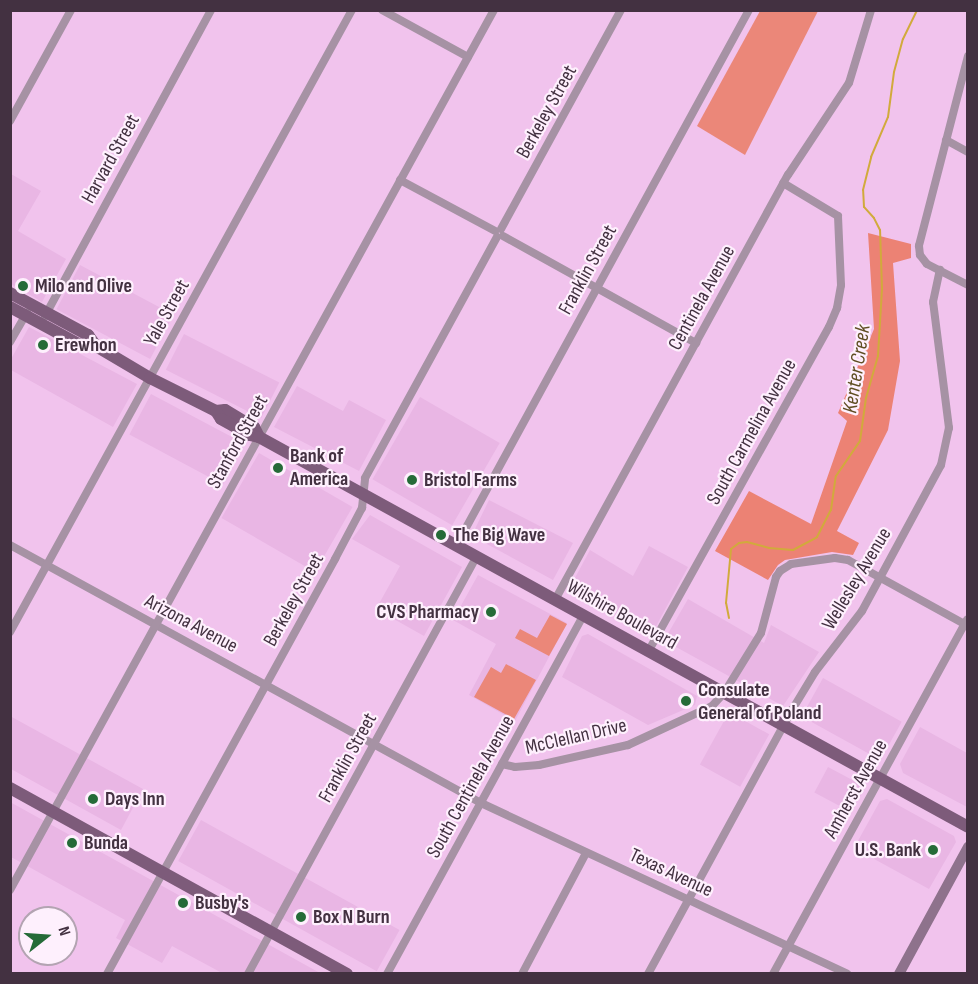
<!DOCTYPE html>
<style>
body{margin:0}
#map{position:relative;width:978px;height:984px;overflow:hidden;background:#f1c3ed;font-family:"Sofia Sans Condensed",sans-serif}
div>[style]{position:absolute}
.built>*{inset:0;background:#e9b6e4;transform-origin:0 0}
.green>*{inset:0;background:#eb8779}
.forest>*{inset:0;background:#ec8274}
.stream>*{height:2px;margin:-1px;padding:0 1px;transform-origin:1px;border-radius:1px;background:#d1aa3c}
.street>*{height:8px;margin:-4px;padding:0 4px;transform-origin:4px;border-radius:4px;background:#a692a4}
.secondary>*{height:10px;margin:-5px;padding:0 5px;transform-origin:5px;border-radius:5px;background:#8e728c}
.primary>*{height:12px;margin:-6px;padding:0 6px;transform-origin:6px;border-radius:6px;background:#7d5b7a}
.dots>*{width:16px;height:16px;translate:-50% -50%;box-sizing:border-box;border:3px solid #fef0fd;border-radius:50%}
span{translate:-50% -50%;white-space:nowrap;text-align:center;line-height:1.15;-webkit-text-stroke:4.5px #fef0fd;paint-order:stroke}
.street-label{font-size:20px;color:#433141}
.poi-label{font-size:20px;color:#433141;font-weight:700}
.left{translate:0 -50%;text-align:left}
.right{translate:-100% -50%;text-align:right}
.water-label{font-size:21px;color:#604f24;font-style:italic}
.frame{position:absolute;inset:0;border:12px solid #433141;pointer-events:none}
.north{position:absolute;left:18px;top:906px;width:60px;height:60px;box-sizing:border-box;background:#fef0fd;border:2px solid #b3a4b2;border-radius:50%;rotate:73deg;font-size:16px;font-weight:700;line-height:24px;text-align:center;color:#433141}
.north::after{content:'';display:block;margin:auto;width:21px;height:27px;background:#256b38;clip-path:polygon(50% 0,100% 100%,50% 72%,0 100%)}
</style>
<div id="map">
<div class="built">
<div style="clip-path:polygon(11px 174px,41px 191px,18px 231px,66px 259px,42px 302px,11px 284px)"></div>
<div style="left:80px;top:265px;width:106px;height:50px;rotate:28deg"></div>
<div style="clip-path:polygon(29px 327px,137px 384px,113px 427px,11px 370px,11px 359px)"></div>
<div style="left:184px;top:334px;width:107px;height:40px;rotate:27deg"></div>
<div style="clip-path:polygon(297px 386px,343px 411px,349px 400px,386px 420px,359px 471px,274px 427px)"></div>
<div style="left:151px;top:394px;width:106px;height:46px;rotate:28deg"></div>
<div style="left:420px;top:397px;width:92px;height:95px;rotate:30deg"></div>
<div style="left:259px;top:453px;width:108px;height:75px;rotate:30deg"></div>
<div style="clip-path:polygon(489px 500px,573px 543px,553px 580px,474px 537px,473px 533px)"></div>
<div style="clip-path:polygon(370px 515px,462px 567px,424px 636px,376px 609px,400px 566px,352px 539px)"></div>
<div style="clip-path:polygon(649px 546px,688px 567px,654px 630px,647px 633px,569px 589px,590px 550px,633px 576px)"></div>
<div style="clip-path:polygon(478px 575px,567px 623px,515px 721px,469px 695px,496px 644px,453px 620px)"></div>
<div style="clip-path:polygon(688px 599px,764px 643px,771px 625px,819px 652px,783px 706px,667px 642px,666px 637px)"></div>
<div style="clip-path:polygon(588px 634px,697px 696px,695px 705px,648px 725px,562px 677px,582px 636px)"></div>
<div style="left:823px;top:678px;width:90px;height:44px;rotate:29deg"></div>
<div style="left:729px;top:712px;width:46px;height:60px;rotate:29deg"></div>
<div style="clip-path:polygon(10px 716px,143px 789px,121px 830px,11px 769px)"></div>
<div style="clip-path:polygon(920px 727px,967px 753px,967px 807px,903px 773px,900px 764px)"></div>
<div style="left:828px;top:767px;width:42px;height:29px;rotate:28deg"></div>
<div style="clip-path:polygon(887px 799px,954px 836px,956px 842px,929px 889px,854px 848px,880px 801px)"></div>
<div style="clip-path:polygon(10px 802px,320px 973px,222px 973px,172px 946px,162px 963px,116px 938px,125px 920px,11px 857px)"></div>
<div style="left:201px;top:820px;width:227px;height:47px;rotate:29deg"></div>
</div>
<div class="green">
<div style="clip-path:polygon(760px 11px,818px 11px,745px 155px,697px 126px)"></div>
<div style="clip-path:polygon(550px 615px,567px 624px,549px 656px,515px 638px,520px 629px,537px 638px)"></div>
<div style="clip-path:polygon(506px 664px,536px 680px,514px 719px,474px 697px,491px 667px,501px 673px)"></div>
</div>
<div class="forest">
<div style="clip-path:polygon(868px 233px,911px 244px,911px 258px,893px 263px,900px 361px,888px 430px,837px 531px,859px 543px,853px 555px,832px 552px,785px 560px,778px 565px,768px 580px,715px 551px,749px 491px,811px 524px,847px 421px,838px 413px,874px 329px)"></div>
</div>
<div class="stream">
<div style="left:729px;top:618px;width:15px;rotate:-101deg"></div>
<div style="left:726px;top:603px;width:54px;rotate:-84.7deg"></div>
<div style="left:731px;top:549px;width:10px;rotate:-37deg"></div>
<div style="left:739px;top:543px;width:8px;rotate:-7deg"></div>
<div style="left:747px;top:542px;width:23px;rotate:15deg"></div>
<div style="left:769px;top:548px;width:24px;rotate:5deg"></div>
<div style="left:793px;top:550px;width:27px;rotate:-28deg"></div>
<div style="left:817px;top:537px;width:30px;rotate:-63deg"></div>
<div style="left:831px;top:510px;width:34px;rotate:-82deg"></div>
<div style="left:836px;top:476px;width:42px;rotate:-55.6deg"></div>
<div style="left:860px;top:441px;width:43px;rotate:-82.1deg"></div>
<div style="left:866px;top:398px;width:44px;rotate:-74.1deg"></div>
<div style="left:878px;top:356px;width:67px;rotate:-86.6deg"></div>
<div style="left:882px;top:289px;width:59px;rotate:-91.9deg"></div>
<div style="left:880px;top:230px;width:13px;rotate:-117deg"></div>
<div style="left:874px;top:218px;width:15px;rotate:-132deg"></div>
<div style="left:864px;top:207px;width:17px;rotate:-93deg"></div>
<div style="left:863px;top:190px;width:34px;rotate:-76deg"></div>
<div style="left:871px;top:157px;width:43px;rotate:-67deg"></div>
<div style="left:888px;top:117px;width:45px;rotate:-82.4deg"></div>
<div style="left:894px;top:72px;width:34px;rotate:-75deg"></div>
<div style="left:903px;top:39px;width:32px;rotate:-64deg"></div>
</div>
<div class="street">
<div style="left:382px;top:10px;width:98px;rotate:28.7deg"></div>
<div style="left:968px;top:56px;width:196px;rotate:104.5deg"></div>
<div style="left:919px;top:246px;width:9px;rotate:84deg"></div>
<div style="left:920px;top:255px;width:11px;rotate:52deg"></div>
<div style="left:927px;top:264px;width:46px;rotate:27.1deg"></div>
<div style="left:10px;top:121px;width:127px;rotate:-61.2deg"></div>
<div style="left:946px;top:140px;width:25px;rotate:29deg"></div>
<div style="left:400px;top:180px;width:108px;rotate:28.2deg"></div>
<div style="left:501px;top:229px;width:250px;rotate:-61.3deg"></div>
<div style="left:503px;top:236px;width:221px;rotate:29deg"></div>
<div style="left:45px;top:316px;width:348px;rotate:-61.5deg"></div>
<div style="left:10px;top:342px;width:34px;rotate:-60deg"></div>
<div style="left:10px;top:545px;width:537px;rotate:28.71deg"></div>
<div style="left:481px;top:803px;width:404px;rotate:25deg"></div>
<div style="left:456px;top:546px;width:611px;rotate:-61.34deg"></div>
<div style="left:555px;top:600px;width:485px;rotate:-61.3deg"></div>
<div style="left:788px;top:175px;width:110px;rotate:-56.5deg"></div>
<div style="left:849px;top:83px;width:76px;rotate:-73.2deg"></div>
<div style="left:10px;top:632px;width:710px;rotate:-61.2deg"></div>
<div style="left:648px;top:652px;width:372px;rotate:-60.9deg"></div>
<div style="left:829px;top:327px;width:21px;rotate:-67deg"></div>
<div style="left:837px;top:308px;width:23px;rotate:-80deg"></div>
<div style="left:841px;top:285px;width:69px;rotate:-92.5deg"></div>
<div style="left:838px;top:216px;width:64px;rotate:-149deg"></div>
<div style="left:502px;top:764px;width:13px;rotate:13deg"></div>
<div style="left:515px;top:767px;width:24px;rotate:-5deg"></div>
<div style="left:539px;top:765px;width:91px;rotate:-12.7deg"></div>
<div style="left:628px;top:745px;width:93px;rotate:-24.9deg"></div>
<div style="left:712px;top:706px;width:18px;rotate:-47deg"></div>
<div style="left:724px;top:693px;width:70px;rotate:-58.3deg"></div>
<div style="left:761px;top:633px;width:58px;rotate:-75deg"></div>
<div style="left:776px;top:577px;width:7px;rotate:-56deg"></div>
<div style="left:780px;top:571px;width:13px;rotate:-32deg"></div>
<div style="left:791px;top:564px;width:44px;rotate:-7.8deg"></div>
<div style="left:835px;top:558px;width:13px;rotate:9deg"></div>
<div style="left:848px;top:560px;width:137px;rotate:28.8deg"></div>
<div style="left:10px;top:890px;width:1004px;rotate:-61.19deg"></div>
<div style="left:107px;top:974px;width:474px;rotate:-61.2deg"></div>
<div style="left:335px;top:559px;width:58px;rotate:-62.1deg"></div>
<div style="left:362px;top:508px;width:30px;rotate:-84deg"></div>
<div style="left:365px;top:478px;width:275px;rotate:-61.3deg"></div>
<div style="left:248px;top:974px;width:475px;rotate:-61.3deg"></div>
<div style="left:387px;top:974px;width:408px;rotate:-61.3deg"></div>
<div style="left:522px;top:974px;width:137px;rotate:-62.1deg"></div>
<div style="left:648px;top:974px;width:301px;rotate:-61.4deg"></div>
<div style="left:792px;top:710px;width:44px;rotate:-58.8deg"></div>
<div style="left:815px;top:672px;width:77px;rotate:-52.4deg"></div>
<div style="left:862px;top:611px;width:166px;rotate:-61.6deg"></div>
<div style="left:941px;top:465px;width:38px;rotate:-78deg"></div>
<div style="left:949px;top:428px;width:127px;rotate:-97.2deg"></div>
<div style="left:933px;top:302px;width:33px;rotate:-78deg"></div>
<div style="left:773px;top:974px;width:404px;rotate:-61.3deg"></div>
</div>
<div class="secondary">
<div style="left:899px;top:974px;width:145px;rotate:-61.5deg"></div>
</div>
<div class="primary">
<div style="left:10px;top:293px;width:89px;rotate:28.3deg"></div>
<div style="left:88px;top:335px;width:14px;rotate:54deg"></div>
<div style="left:96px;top:346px;width:63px;rotate:30.7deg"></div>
<div style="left:150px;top:378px;width:74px;rotate:26.6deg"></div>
<div style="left:216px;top:411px;width:9px;rotate:-6deg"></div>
<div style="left:225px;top:410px;width:26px;rotate:31deg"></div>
<div style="left:247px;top:423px;width:8px;rotate:30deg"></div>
<div style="left:254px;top:427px;width:11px;rotate:63deg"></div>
<div style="left:10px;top:307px;width:82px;rotate:28.4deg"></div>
<div style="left:82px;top:346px;width:14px"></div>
<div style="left:216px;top:411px;width:9px;rotate:58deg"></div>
<div style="left:221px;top:419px;width:33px;rotate:29deg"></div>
<div style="left:250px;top:435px;width:9px;rotate:13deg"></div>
<div style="left:259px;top:437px;width:809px;rotate:28.81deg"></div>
<div style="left:10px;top:788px;width:385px;rotate:28.9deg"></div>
</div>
<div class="dots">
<div style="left:23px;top:286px;background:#256b38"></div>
<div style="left:43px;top:345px;background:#256b38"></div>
<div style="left:278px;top:468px;background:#256b38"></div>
<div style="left:412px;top:480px;background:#256b38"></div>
<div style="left:441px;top:535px;background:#256b38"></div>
<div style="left:491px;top:612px;background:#256b38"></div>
<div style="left:686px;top:701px;background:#256b38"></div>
<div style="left:93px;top:799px;background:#256b38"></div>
<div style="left:72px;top:843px;background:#256b38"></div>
<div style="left:933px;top:850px;background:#256b38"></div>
<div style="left:183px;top:903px;background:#256b38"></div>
<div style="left:301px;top:917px;background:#256b38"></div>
</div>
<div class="street-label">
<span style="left:547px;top:112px;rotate:-61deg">Berkeley Street</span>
<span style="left:111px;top:159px;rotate:-61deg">Harvard Street</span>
<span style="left:588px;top:270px;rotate:-61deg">Franklin Street</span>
<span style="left:702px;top:298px;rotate:-61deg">Centinela Avenue</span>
<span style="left:167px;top:313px;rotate:-61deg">Yale Street</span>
<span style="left:752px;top:432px;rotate:-61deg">South Carmelina Avenue</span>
<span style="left:238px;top:442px;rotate:-61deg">Stanford Street</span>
<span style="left:857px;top:579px;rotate:-59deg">Wellesley Avenue</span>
<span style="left:294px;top:600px;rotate:-61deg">Berkeley Street</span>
<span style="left:622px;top:615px;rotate:29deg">Wilshire Boulevard</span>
<span style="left:191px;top:624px;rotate:28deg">Arizona Avenue</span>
<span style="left:576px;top:737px;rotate:-13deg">McClellan Drive</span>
<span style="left:348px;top:758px;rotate:-61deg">Franklin Street</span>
<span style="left:471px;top:787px;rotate:-61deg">South Centinela Avenue</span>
<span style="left:856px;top:789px;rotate:-61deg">Amherst Avenue</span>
<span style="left:671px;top:873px;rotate:25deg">Texas Avenue</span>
</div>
<div class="poi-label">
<span class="left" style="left:35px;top:286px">Milo and Olive</span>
<span class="left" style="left:55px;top:345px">Erewhon</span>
<span class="left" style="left:290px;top:468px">Bank of<br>America</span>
<span class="left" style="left:424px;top:480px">Bristol Farms</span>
<span class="left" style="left:453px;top:535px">The Big Wave</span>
<span class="right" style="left:479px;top:612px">CVS Pharmacy</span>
<span class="left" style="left:698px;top:702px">Consulate<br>General of Poland</span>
<span class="left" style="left:105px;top:799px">Days Inn</span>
<span class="left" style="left:84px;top:843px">Bunda</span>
<span class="right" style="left:921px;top:850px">U.S. Bank</span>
<span class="left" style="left:195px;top:903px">Busby's</span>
<span class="left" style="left:313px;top:917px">Box N Burn</span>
</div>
<div class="water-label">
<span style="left:857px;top:369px;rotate:-81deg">Kenter Creek</span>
</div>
<div class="frame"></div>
<div class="north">N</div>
</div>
